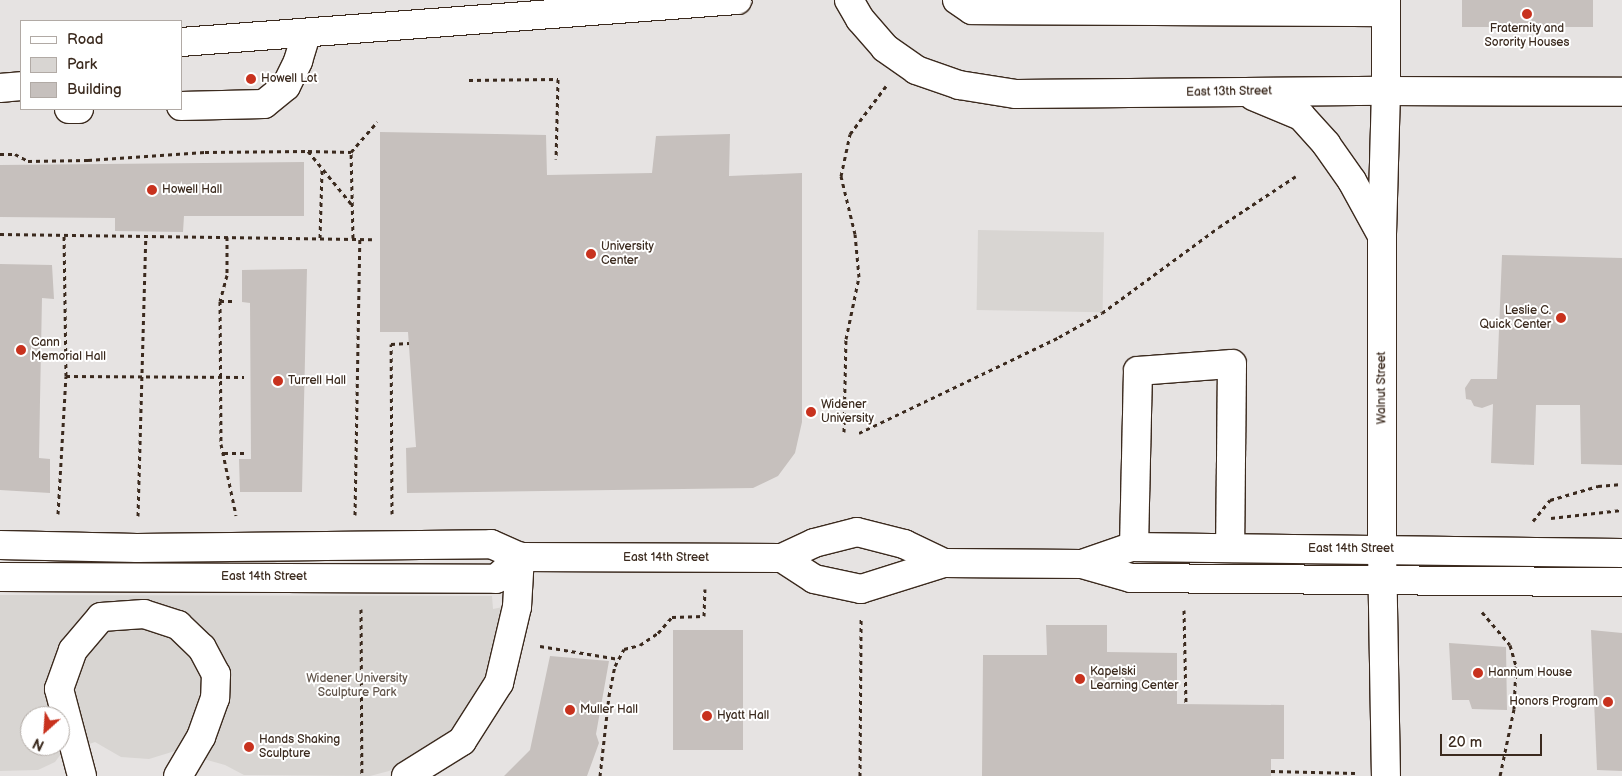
<!DOCTYPE html>
<style>
body{margin:0}
#map{position:relative;width:1622px;height:776px;overflow:hidden;background:#f3f2f2;font-family:"Balsamiq Sans",sans-serif}
div>[style]{position:absolute}
.built>*{inset:0;background:#e6e3e2}
.green>*{inset:0;background:#d8d5d2;transform-origin:0 0}
.building>*{inset:0;background:#c6c0bd;transform-origin:0 0}
.path>*{height:3px;margin-top:-1.5px;transform-origin:0;background:repeating-linear-gradient(90deg,#3b2a1e 0 4px,transparent 0 8px)}
.roads{filter:drop-shadow(1px 0 #3b2a1e) drop-shadow(-1px 0 #3b2a1e) drop-shadow(0 1px #3b2a1e) drop-shadow(0 -1px #3b2a1e)}
.minor>*{height:28px;margin:-14px;padding:0 14px;transform-origin:14px;border-radius:14px;background:#fff}
.dots>*{width:14px;height:14px;translate:-50% -50%;box-sizing:border-box;border:2px solid #fff;border-radius:50%}
span{translate:-50% -50%;white-space:nowrap;text-align:center;line-height:1.15;-webkit-text-stroke:4px #fff;paint-order:stroke}
.poi-label{font-size:12px;color:#3b2a1e}
.left{translate:0 -50%;text-align:left}
.right{translate:-100% -50%;text-align:right}
.street-label{font-size:12px;color:#3b2a1e}
.park-label{font-size:12px;color:#62554b}
.legend{position:absolute;left:20px;top:20px;width:162px;height:90px;box-sizing:border-box;background:#fff;border:1px solid #b1aaa5;margin:0;padding:6px 9px;list-style:none;font-size:15px;color:#3b2a1e}
.legend li{display:flex;align-items:center;gap:10px;height:25px}
.legend b{width:25px;border:1px solid #b1aaa5}
.north{position:absolute;left:20px;top:706px;width:50px;height:50px;box-sizing:border-box;background:#fff;border:1px solid #b1aaa5;border-radius:50%;rotate:206deg;font-size:14px;font-weight:700;line-height:20px;text-align:center;color:#3b2a1e}
.north::after{content:'';display:block;margin:auto;width:18px;height:22px;background:#c8321e;clip-path:polygon(50% 0,100% 100%,50% 72%,0 100%)}
.scale{position:absolute;left:1440px;top:734px;width:102px;height:22px;box-sizing:border-box;border:2px solid #3b2a1e;border-top:0;padding-left:6px;font-size:15px;line-height:18px;white-space:nowrap;color:#3b2a1e;-webkit-text-stroke:4px #fff;paint-order:stroke}
</style>
<div id="map">
<div class="built">
<div style="clip-path:polygon(evenodd,0 0,1622px 0,1622px 776px,0 776px,0 0,21px 21px,181px 21px,181px 109px,21px 109px,21px 21px,0 0,30px 716px,60px 716px,60px 746px,30px 746px,30px 716px)"></div>
</div>
<div class="green">
<div style="left:978px;top:230px;width:126px;height:80px;rotate:1deg"></div>
<div style="clip-path:polygon(evenodd,0 595px,492px 596px,493px 609px,503px 607px,492px 666px,464px 716px,431px 750px,389px 771px,370px 776px,244px 775px,225px 765px,175px 751px,149px 759px,121px 757px,95px 742px,61px 754px,55px 762px,38px 770px,0 771px,0 595px,30px 716px,60px 716px,60px 746px,30px 746px,30px 716px)"></div>
</div>
<div class="building">
<div style="left:1462px;top:0;width:131px;height:27px"></div>
<div style="clip-path:polygon(380px 132px,546px 135px,547px 175px,652px 173px,656px 136px,730px 134px,729px 176px,802px 173px,802px 422px,795px 453px,778px 476px,753px 488px,407px 493px,406px 448px,416px 447px,408px 332px,380px 332px)"></div>
<div style="clip-path:polygon(304px 162px,304px 216px,184px 216px,183px 232px,115px 231px,115px 218px,0 217px,0 165px)"></div>
<div style="clip-path:polygon(1502px 255px,1622px 258px,1622px 465px,1581px 464px,1580px 405px,1536px 405px,1534px 465px,1491px 463px,1493px 404px,1482px 408px,1474px 406px,1471px 400px,1466px 399px,1465px 388px,1471px 379px,1497px 379px)"></div>
<div style="clip-path:polygon(0 264px,52px 265px,54px 299px,42px 298px,40px 401px,39px 458px,50px 459px,50px 493px,0 490px)"></div>
<div style="clip-path:polygon(307px 269px,302px 492px,240px 492px,239px 459px,251px 459px,250px 303px,242px 302px,242px 270px)"></div>
<div style="clip-path:polygon(1046px 625px,1107px 625px,1107px 652px,1177px 653px,1177px 704px,1284px 705px,1284px 759px,1271px 759px,1271px 776px,982px 776px,983px 655px,1047px 655px)"></div>
<div style="left:673px;top:630px;width:70px;height:120px"></div>
<div style="clip-path:polygon(1591px 630px,1622px 633px,1622px 771px,1597px 770px)"></div>
<div style="clip-path:polygon(1449px 643px,1506px 647px,1507px 710px,1472px 709px,1469px 700px,1452px 700px)"></div>
<div style="clip-path:polygon(550px 656px,609px 661px,596px 734px,599px 743px,587px 776px,504px 776px,530px 750px)"></div>
</div>
<div class="path">
<div style="left:469px;top:80px;width:89px;rotate:-0.6deg"></div>
<div style="left:558px;top:79px;width:80px;rotate:91.4deg"></div>
<div style="left:308px;top:151px;width:43px;rotate:1.3deg"></div>
<div style="left:0;top:154px;width:15px"></div>
<div style="left:15px;top:154px;width:15px;rotate:28deg"></div>
<div style="left:28px;top:161px;width:60px;rotate:-1deg"></div>
<div style="left:88px;top:160px;width:117px;rotate:-3.9deg"></div>
<div style="left:205px;top:152px;width:103px;rotate:-0.6deg"></div>
<div style="left:308px;top:151px;width:71px;rotate:50.7deg"></div>
<div style="left:0;top:234px;width:372px;rotate:0.8deg"></div>
<div style="left:227px;top:237px;width:38px;rotate:90deg"></div>
<div style="left:227px;top:275px;width:27px;rotate:105deg"></div>
<div style="left:220px;top:301px;width:143px;rotate:89.6deg"></div>
<div style="left:221px;top:444px;width:73px;rotate:78.1deg"></div>
<div style="left:320px;top:238px;width:69px;rotate:-88.3deg"></div>
<div style="left:353px;top:238px;width:86px;rotate:-91.3deg"></div>
<div style="left:351px;top:152px;width:40px;rotate:-49deg"></div>
<div style="left:220px;top:301px;width:16px"></div>
<div style="left:66px;top:376px;width:178px;rotate:0.3deg"></div>
<div style="left:844px;top:432px;width:93px;rotate:-88.8deg"></div>
<div style="left:846px;top:339px;width:63px;rotate:-78.2deg"></div>
<div style="left:859px;top:277px;width:43px;rotate:-95.3deg"></div>
<div style="left:855px;top:234px;width:60px;rotate:-103.6deg"></div>
<div style="left:841px;top:176px;width:43px;rotate:-77.9deg"></div>
<div style="left:850px;top:134px;width:60px;rotate:-53.1deg"></div>
<div style="left:859px;top:433px;width:222px;rotate:-25.6deg"></div>
<div style="left:1059px;top:337px;width:49px;rotate:-29.2deg"></div>
<div style="left:1102px;top:313px;width:145px;rotate:-36.3deg"></div>
<div style="left:1219px;top:227px;width:92px;rotate:-33.5deg"></div>
<div style="left:224px;top:453px;width:20px"></div>
<div style="left:58px;top:514px;width:138px;rotate:-86.7deg"></div>
<div style="left:66px;top:376px;width:140px;rotate:-90.8deg"></div>
<div style="left:392px;top:514px;width:170px;rotate:-90.3deg"></div>
<div style="left:391px;top:344px;width:18px;rotate:-3deg"></div>
<div style="left:355px;top:515px;width:277px;rotate:-89deg"></div>
<div style="left:138px;top:516px;width:278px;rotate:-88.4deg"></div>
<div style="left:1551px;top:518px;width:71px;rotate:-6.4deg"></div>
<div style="left:1533px;top:521px;width:27px;rotate:-51deg"></div>
<div style="left:1550px;top:500px;width:50px;rotate:-16.3deg"></div>
<div style="left:1598px;top:486px;width:24px;rotate:-5deg"></div>
<div style="left:361px;top:609px;width:167px;rotate:89.7deg"></div>
<div style="left:1184px;top:610px;width:94px;rotate:88.8deg"></div>
<div style="left:1482px;top:612px;width:43px;rotate:49.7deg"></div>
<div style="left:1510px;top:645px;width:22px;rotate:74deg"></div>
<div style="left:1516px;top:666px;width:43px;rotate:92.7deg"></div>
<div style="left:1514px;top:709px;width:68px;rotate:101.8deg"></div>
<div style="left:540px;top:646px;width:80px;rotate:9.3deg"></div>
<div style="left:1271px;top:771px;width:84px;rotate:1.4deg"></div>
<div style="left:600px;top:776px;width:81px;rotate:-83.6deg"></div>
<div style="left:609px;top:696px;width:31px;rotate:-79deg"></div>
<div style="left:615px;top:666px;width:19px;rotate:-62deg"></div>
<div style="left:624px;top:649px;width:16px;rotate:-14deg"></div>
<div style="left:640px;top:645px;width:22px;rotate:-34deg"></div>
<div style="left:658px;top:633px;width:21px;rotate:-49deg"></div>
<div style="left:672px;top:617px;width:32px;rotate:-2deg"></div>
<div style="left:704px;top:616px;width:27px;rotate:-88deg"></div>
<div style="left:860px;top:776px;width:157px;rotate:-89.6deg"></div>
</div>
<div class="roads">
<div class="minor">
<div style="left:849px;top:0;width:22px;rotate:60deg"></div>
<div style="left:860px;top:19px;width:38px;rotate:49deg"></div>
<div style="left:885px;top:48px;width:38px;rotate:35deg"></div>
<div style="left:916px;top:70px;width:46px;rotate:19.2deg"></div>
<div style="left:959px;top:85px;width:58px;rotate:9deg"></div>
<div style="left:1016px;top:94px;width:370px;rotate:-0.5deg"></div>
<div style="left:1386px;top:91px;width:236px;rotate:0.2deg"></div>
<div style="left:957px;top:0;width:18px;rotate:34deg"></div>
<div style="left:972px;top:10px;width:414px;rotate:0.3deg"></div>
<div style="left:1386px;top:0;width:91px;rotate:90deg"></div>
<div style="left:1386px;top:91px;width:144px;rotate:91.6deg"></div>
<div style="left:1382px;top:235px;width:314px;rotate:90deg"></div>
<div style="left:1382px;top:549px;width:227px;rotate:89deg"></div>
<div style="left:181px;top:42px;width:558px;rotate:-4.32deg"></div>
<div style="left:0;top:88px;width:21px;rotate:-5deg"></div>
<div style="left:1253px;top:96px;width:52px;rotate:22.6deg"></div>
<div style="left:1301px;top:116px;width:38px;rotate:48deg"></div>
<div style="left:1326px;top:144px;width:45px;rotate:54.9deg"></div>
<div style="left:1352px;top:181px;width:60px;rotate:61.3deg"></div>
<div style="left:181px;top:106px;width:83px;rotate:-1.4deg"></div>
<div style="left:264px;top:104px;width:28px;rotate:-39deg"></div>
<div style="left:286px;top:86px;width:28px;rotate:-64deg"></div>
<div style="left:298px;top:61px;width:28px;rotate:-73deg"></div>
<div style="left:69px;top:109px;width:10px"></div>
<div style="left:0;top:545px;width:137px;rotate:1.3deg"></div>
<div style="left:137px;top:548px;width:354px;rotate:-0.6deg"></div>
<div style="left:491px;top:544px;width:32px;rotate:24deg"></div>
<div style="left:520px;top:557px;width:262px;rotate:0.2deg"></div>
<div style="left:782px;top:558px;width:35px;rotate:-25deg"></div>
<div style="left:814px;top:543px;width:44px;rotate:-14.3deg"></div>
<div style="left:857px;top:532px;width:49px;rotate:14.3deg"></div>
<div style="left:904px;top:544px;width:44px;rotate:25.4deg"></div>
<div style="left:1134px;top:547px;width:176px;rotate:-88.7deg"></div>
<div style="left:1138px;top:371px;width:94px;rotate:-4.3deg"></div>
<div style="left:1232px;top:364px;width:184px;rotate:90.6deg"></div>
<div style="left:782px;top:558px;width:38px;rotate:33deg"></div>
<div style="left:814px;top:579px;width:48px;rotate:12deg"></div>
<div style="left:861px;top:589px;width:87px;rotate:-17.4deg"></div>
<div style="left:944px;top:563px;width:138px;rotate:0.4deg"></div>
<div style="left:1082px;top:564px;width:51px;rotate:15.9deg"></div>
<div style="left:1131px;top:578px;width:491px;rotate:0.5deg"></div>
<div style="left:1082px;top:564px;width:52px;rotate:-19.1deg"></div>
<div style="left:1131px;top:547px;width:491px;rotate:0.7deg"></div>
<div style="left:0;top:577px;width:496px;rotate:0.2deg"></div>
<div style="left:496px;top:579px;width:33px;rotate:-43deg"></div>
<div style="left:82px;top:776px;width:90px;rotate:-104.8deg"></div>
<div style="left:59px;top:689px;width:41px;rotate:-70.3deg"></div>
<div style="left:73px;top:650px;width:43px;rotate:-49.7deg"></div>
<div style="left:101px;top:617px;width:43px;rotate:-4deg"></div>
<div style="left:144px;top:614px;width:36px;rotate:18deg"></div>
<div style="left:178px;top:625px;width:33px;rotate:44deg"></div>
<div style="left:202px;top:648px;width:30px;rotate:62deg"></div>
<div style="left:216px;top:674px;width:24px;rotate:92deg"></div>
<div style="left:215px;top:698px;width:41px;rotate:109.7deg"></div>
<div style="left:201px;top:737px;width:45px;rotate:120.5deg"></div>
<div style="left:406px;top:776px;width:66px;rotate:-32deg"></div>
<div style="left:462px;top:741px;width:69px;rotate:-57.5deg"></div>
<div style="left:499px;top:683px;width:78px;rotate:-76.7deg"></div>
<div style="left:517px;top:607px;width:50px;rotate:-86.6deg"></div>
</div>
</div>
<div class="dots">
<div style="left:1527px;top:14px;background:#c8321e"></div>
<div style="left:251px;top:79px;background:#c8321e"></div>
<div style="left:152px;top:190px;background:#c8321e"></div>
<div style="left:591px;top:254px;background:#c8321e"></div>
<div style="left:1561px;top:318px;background:#c8321e"></div>
<div style="left:21px;top:350px;background:#c8321e"></div>
<div style="left:278px;top:381px;background:#c8321e"></div>
<div style="left:811px;top:412px;background:#c8321e"></div>
<div style="left:1478px;top:673px;background:#c8321e"></div>
<div style="left:1080px;top:679px;background:#c8321e"></div>
<div style="left:1608px;top:702px;background:#c8321e"></div>
<div style="left:570px;top:710px;background:#c8321e"></div>
<div style="left:707px;top:716px;background:#c8321e"></div>
<div style="left:249px;top:747px;background:#c8321e"></div>
</div>
<div class="poi-label">
<span style="left:1527px;top:36px">Fraternity and<br>Sorority Houses</span>
<span class="left" style="left:261px;top:79px">Howell Lot</span>
<span class="left" style="left:162px;top:190px">Howell Hall</span>
<span class="left" style="left:601px;top:254px">University<br>Center</span>
<span class="right" style="left:1551px;top:318px">Leslie C.<br>Quick Center</span>
<span class="left" style="left:31px;top:350px">Cann<br>Memorial Hall</span>
<span class="left" style="left:288px;top:381px">Turrell Hall</span>
<span class="left" style="left:821px;top:412px">Widener<br>University</span>
<span class="left" style="left:1090px;top:679px">Kapelski<br>Learning Center</span>
<span class="left" style="left:1488px;top:673px">Hannum House</span>
<span class="right" style="left:1598px;top:702px">Honors Program</span>
<span class="left" style="left:580px;top:710px">Muller Hall</span>
<span class="left" style="left:717px;top:716px">Hyatt Hall</span>
<span class="left" style="left:259px;top:747px">Hands Shaking<br>Sculpture</span>
</div>
<div class="street-label">
<span style="left:1229px;top:92px;rotate:-1deg">East 13th Street</span>
<span style="left:1382px;top:388px;rotate:-90deg">Walnut Street</span>
<span style="left:1351px;top:549px">East 14th Street</span>
<span style="left:666px;top:558px">East 14th Street</span>
<span style="left:264px;top:577px">East 14th Street</span>
</div>
<div class="park-label">
<span style="left:357px;top:686px">Widener University<br>Sculpture Park</span>
</div>
<ul class="legend">
<li><b style="height:6px;background:#fff"></b>Road</li>
<li><b style="height:14px;background:#d8d5d2"></b>Park</li>
<li><b style="height:14px;background:#c6c0bd"></b>Building</li>
</ul>
<div class="north">N</div>
<div class="scale">20 m</div>
</div>
